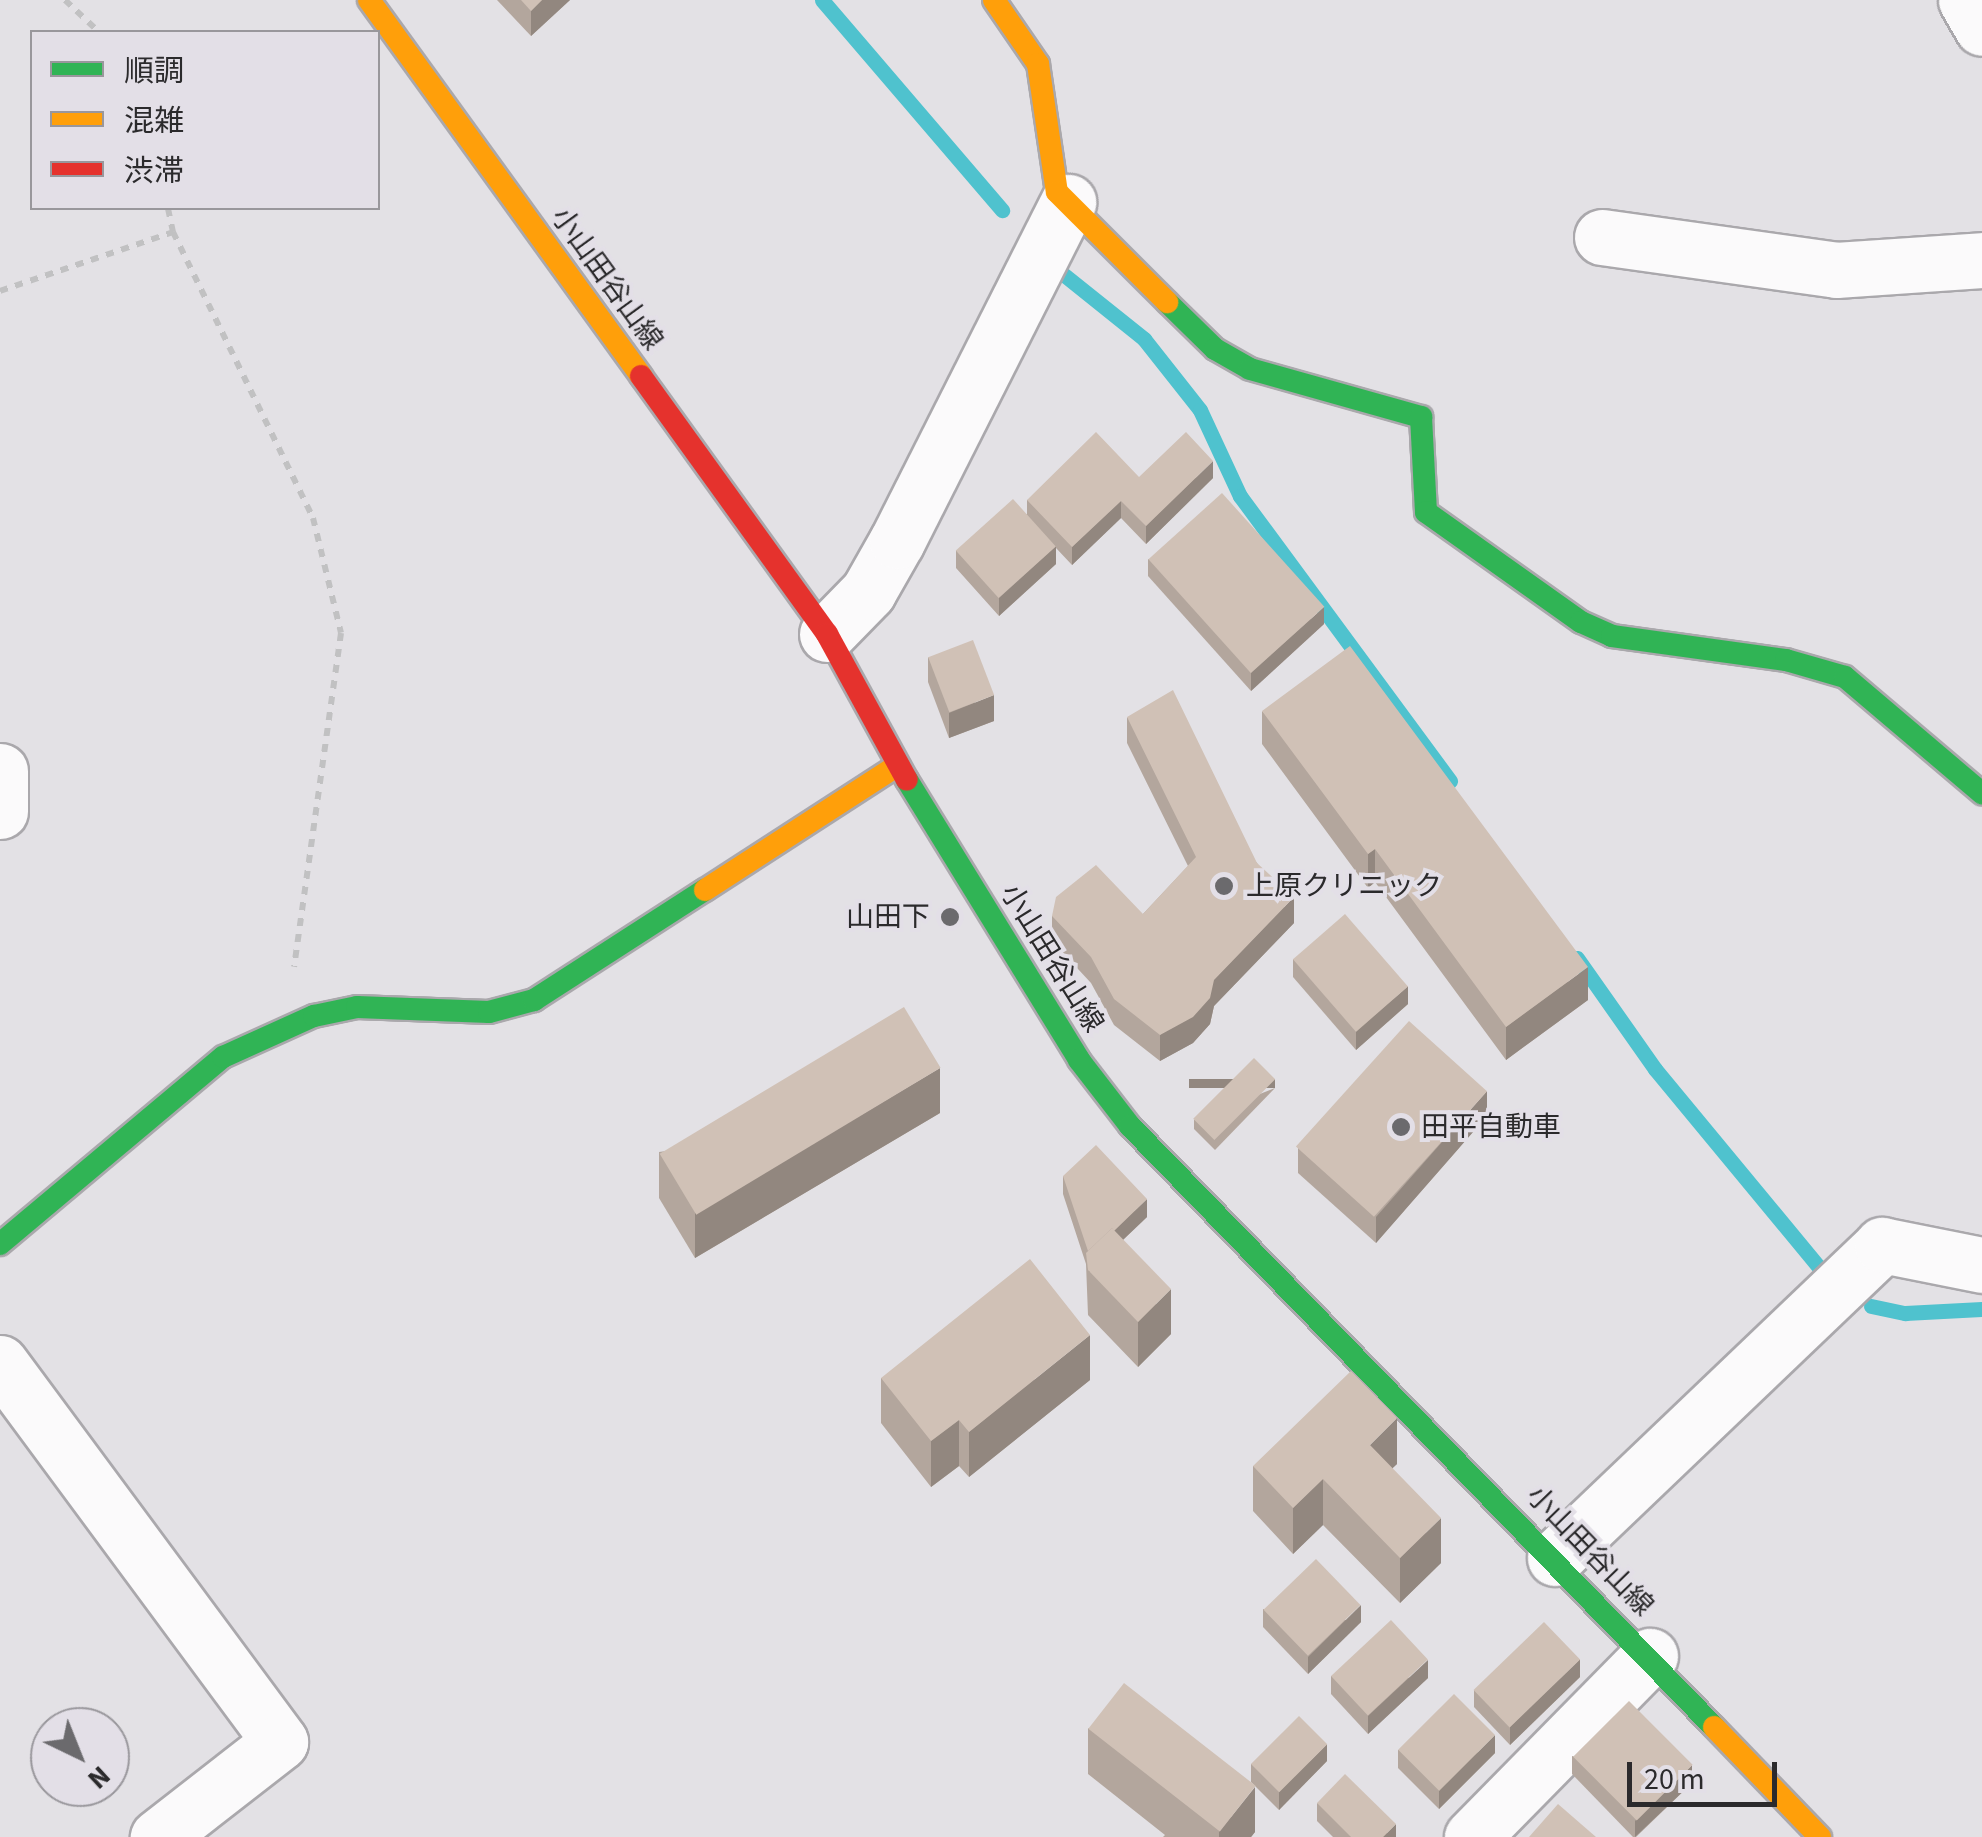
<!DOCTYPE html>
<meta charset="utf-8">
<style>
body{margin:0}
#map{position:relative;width:1982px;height:1837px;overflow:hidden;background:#e3e1e5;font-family:"Source Sans 3","Noto Sans JP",sans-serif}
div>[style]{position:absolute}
.stream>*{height:15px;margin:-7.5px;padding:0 7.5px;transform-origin:7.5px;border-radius:7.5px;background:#4fc2ce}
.path>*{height:6px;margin-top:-3px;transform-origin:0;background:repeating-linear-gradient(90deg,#c1c1c2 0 8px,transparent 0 16px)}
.roads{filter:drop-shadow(2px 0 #aaa8ac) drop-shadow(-2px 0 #aaa8ac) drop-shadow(0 2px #aaa8ac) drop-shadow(0 -2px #aaa8ac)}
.street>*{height:55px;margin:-27.5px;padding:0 27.5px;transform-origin:27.5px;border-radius:27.5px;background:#fbfafb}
.fast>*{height:22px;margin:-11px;padding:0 11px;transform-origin:11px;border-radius:11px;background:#30b455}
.slow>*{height:22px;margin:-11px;padding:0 11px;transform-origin:11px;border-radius:11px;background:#ff9f0a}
.jam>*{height:22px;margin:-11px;padding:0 11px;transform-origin:11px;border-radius:11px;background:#e5322d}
.wall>*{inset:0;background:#b3a69d}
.shaded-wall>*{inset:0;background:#92877f;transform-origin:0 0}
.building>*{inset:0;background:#d0c1b6;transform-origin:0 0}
.dots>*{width:28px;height:28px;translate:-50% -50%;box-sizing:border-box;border:5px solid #e3dfe7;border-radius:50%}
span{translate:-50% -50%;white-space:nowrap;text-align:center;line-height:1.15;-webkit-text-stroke:8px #e3dfe7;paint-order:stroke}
.street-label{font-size:28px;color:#2b2a2c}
.poi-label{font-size:28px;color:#2b2a2c}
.left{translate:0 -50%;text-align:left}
.right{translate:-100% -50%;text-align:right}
.legend{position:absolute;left:30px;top:30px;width:350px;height:180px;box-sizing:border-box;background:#e3dfe7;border:2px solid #99979c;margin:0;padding:12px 18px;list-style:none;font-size:30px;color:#2b2a2c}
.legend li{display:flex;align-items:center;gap:20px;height:50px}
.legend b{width:50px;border:2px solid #99979c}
.north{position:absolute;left:30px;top:1707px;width:100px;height:100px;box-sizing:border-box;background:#e3dfe7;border:2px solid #99979c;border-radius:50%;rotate:137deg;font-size:28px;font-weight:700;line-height:40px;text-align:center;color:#2b2a2c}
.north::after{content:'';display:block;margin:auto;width:35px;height:45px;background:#6b6a6d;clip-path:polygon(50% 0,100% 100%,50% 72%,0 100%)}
.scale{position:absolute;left:1627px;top:1762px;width:150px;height:45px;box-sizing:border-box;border:5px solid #2b2a2c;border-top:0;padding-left:12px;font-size:30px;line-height:35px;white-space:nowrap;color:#2b2a2c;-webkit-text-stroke:8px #e3dfe7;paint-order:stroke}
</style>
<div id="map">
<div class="stream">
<div style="left:822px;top:0;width:277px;rotate:49.4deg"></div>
<div style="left:1053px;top:266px;width:117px;rotate:38.7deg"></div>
<div style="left:1144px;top:339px;width:90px;rotate:51.7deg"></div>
<div style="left:1200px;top:410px;width:95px;rotate:65.1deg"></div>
<div style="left:1240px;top:496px;width:354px;rotate:53.6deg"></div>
<div style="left:1577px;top:958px;width:136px;rotate:54.9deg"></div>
<div style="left:1655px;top:1069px;width:256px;rotate:50.4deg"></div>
<div style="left:1871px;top:1306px;width:35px;rotate:12deg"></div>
<div style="left:1905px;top:1313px;width:77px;rotate:-3deg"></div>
</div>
<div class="path">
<div style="left:65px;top:0;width:47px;rotate:43.3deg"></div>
<div style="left:173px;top:232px;width:318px;rotate:63.9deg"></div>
<div style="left:313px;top:518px;width:118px;rotate:76.3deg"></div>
<div style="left:341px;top:633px;width:337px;rotate:98deg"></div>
<div style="left:0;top:291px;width:183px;rotate:-18.8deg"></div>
<div style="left:173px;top:232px;width:25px;rotate:-102deg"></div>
</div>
<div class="roads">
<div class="street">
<div style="left:1966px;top:0;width:32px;rotate:60deg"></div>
<div style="left:1602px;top:237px;width:236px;rotate:8deg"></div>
<div style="left:1836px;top:270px;width:146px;rotate:-3.9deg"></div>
<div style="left:827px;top:634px;width:59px;rotate:-45.7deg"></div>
<div style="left:868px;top:592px;width:59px;rotate:-60.4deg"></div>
<div style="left:897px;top:541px;width:380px;rotate:-63.2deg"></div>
<div style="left:0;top:771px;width:40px;rotate:90deg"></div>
<div style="left:0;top:1363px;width:471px;rotate:53.5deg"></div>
<div style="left:280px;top:1742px;width:155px;rotate:142.1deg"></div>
<div style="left:1555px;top:1558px;width:453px;rotate:-43.7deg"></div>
<div style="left:1882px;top:1245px;width:102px;rotate:11.3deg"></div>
<div style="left:1472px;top:1837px;width:254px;rotate:-45.5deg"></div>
</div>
<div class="fast">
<div style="left:1167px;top:302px;width:67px;rotate:44.4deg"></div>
<div style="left:1215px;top:349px;width:40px;rotate:29.7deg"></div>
<div style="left:1250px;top:369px;width:178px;rotate:15.7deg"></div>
<div style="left:1421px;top:417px;width:95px;rotate:87deg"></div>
<div style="left:1426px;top:512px;width:190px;rotate:35.4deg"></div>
<div style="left:1581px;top:622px;width:34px;rotate:24deg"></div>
<div style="left:1612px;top:636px;width:176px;rotate:7.9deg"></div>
<div style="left:1786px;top:660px;width:61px;rotate:16.1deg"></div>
<div style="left:1845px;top:677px;width:180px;rotate:40.3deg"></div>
<div style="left:907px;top:780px;width:329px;rotate:58.4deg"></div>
<div style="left:1079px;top:1060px;width:83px;rotate:52.3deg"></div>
<div style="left:1130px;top:1126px;width:838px;rotate:45.82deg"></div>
<div style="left:0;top:1244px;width:291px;rotate:-40deg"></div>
<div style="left:223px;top:1057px;width:100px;rotate:-24.3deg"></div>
<div style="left:314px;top:1016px;width:44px;rotate:-11.8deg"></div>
<div style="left:357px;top:1007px;width:132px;rotate:2.2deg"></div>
<div style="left:489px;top:1012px;width:47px;rotate:-14.9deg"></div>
<div style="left:534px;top:1000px;width:203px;rotate:-32.8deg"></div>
</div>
<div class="slow">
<div style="left:369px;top:0;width:464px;rotate:54.1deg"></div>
<div style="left:994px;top:0;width:78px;rotate:55.5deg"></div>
<div style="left:1038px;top:64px;width:129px;rotate:81.6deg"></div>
<div style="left:1057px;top:192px;width:156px;rotate:45deg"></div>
<div style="left:705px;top:890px;width:230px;rotate:-32.9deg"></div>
<div style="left:1714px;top:1727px;width:153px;rotate:46.1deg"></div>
</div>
<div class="jam">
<div style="left:641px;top:376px;width:318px;rotate:54.2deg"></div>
<div style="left:827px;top:634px;width:166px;rotate:61.3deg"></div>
</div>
</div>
<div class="wall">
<div style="clip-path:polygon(497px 0,570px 0,531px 36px)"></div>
<div style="clip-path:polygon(1139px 477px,1213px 478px,1146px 544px,1121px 518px,1072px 565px,1056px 548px,1056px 564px,999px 616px,956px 568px,956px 551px,1027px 514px,1027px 500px)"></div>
<div style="clip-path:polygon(1148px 559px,1324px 624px,1251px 691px,1148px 576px)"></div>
<div style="clip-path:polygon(928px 657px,994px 721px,949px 738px,928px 682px)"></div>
<div style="clip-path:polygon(1262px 711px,1588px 1000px,1506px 1060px,1375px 882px,1368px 888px,1262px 744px)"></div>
<div style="clip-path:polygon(1127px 717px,1257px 863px,1294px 923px,1214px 1006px,1210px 1024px,1193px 1043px,1160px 1061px,1114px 1025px,1091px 983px,1052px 941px,1052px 916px,1143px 914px,1188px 866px,1127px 743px)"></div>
<div style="clip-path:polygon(1293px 959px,1408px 1004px,1356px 1050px,1293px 977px)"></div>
<div style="clip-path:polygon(1275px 1088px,1215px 1150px,1194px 1129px,1194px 1120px)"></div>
<div style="clip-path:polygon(940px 1113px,695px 1258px,659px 1198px,659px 1152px)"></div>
<div style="clip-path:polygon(1487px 1116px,1376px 1243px,1298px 1173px,1298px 1148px)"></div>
<div style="clip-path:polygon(1063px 1176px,1147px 1217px,1123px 1240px,1171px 1334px,1138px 1367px,1088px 1315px,1086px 1264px,1063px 1194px)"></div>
<div style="clip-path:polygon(881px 1378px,1090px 1380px,969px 1477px,959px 1466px,931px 1487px,881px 1423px)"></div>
<div style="clip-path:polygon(1397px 1464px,1392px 1468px,1441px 1563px,1400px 1603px,1323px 1525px,1293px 1554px,1253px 1511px,1253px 1466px)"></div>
<div style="clip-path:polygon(1263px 1609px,1361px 1622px,1308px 1674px,1263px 1627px)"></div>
<div style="clip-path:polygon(1331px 1676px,1428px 1678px,1368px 1734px,1331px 1694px)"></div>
<div style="clip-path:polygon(1580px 1677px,1510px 1745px,1474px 1707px,1474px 1690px)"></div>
<div style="clip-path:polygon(1088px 1728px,1255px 1832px,1251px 1837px,1163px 1837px,1165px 1835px,1088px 1774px)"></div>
<div style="clip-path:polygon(1398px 1750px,1495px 1753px,1439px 1809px,1398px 1768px)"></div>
<div style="clip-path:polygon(1572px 1756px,1692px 1783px,1636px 1837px,1633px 1837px,1572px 1774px)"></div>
<div style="clip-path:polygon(1327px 1761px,1279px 1810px,1251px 1782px,1251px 1764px)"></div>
<div style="clip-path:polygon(1317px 1803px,1396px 1837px,1333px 1837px,1317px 1821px)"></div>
</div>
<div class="shaded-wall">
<div style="clip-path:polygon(542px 0,570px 0,531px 36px,531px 11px)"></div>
<div style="clip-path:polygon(1213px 461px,1213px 478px,1146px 544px,1146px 526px)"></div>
<div style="clip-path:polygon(1121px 501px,1121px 518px,1072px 565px,1072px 547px)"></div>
<div style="clip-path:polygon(1056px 546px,1056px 564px,999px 616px,999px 598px)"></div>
<div style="clip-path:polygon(1324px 607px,1324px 624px,1251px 691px,1251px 673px)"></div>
<div style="clip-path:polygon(994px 695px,994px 721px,949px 738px,949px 713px)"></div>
<div style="clip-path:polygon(1375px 849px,1375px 882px,1368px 888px,1368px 854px)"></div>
<div style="clip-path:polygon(1294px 897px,1294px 923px,1214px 1006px,1210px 1024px,1193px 1043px,1160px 1061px,1160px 1035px)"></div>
<div style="clip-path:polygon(1588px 967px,1588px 1000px,1506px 1060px,1506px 1027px)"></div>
<div style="clip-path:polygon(1408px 986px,1408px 1004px,1356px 1050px,1356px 1032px)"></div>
<div style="clip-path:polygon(940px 1068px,940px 1113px,695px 1258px,695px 1213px)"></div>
<div style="left:1275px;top:1079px;width:9px;height:86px;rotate:90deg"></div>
<div style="clip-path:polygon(1487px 1091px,1487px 1116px,1376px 1243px,1376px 1217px)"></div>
<div style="clip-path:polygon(1147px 1199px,1147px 1217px,1089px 1272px,1089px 1254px)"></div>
<div style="clip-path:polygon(1171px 1289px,1171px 1334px,1138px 1367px,1138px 1322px)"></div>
<div style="clip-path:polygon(1090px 1335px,1090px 1380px,969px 1477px,969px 1432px)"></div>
<div style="clip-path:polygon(1397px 1418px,1397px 1464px,1370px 1490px,1370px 1445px)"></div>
<div style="clip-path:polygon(959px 1420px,959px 1466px,931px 1487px,931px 1441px)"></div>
<div style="clip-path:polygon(1323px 1479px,1323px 1525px,1293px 1554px,1293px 1508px)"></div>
<div style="clip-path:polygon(1441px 1518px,1441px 1563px,1400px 1603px,1400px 1558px)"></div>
<div style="clip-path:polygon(1361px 1605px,1361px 1622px,1308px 1674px,1308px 1657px)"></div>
<div style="clip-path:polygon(1580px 1659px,1580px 1677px,1510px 1745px,1510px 1727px)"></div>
<div style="clip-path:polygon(1428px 1660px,1428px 1678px,1368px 1734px,1368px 1716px)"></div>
<div style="clip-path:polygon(1495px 1735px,1495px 1753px,1439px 1809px,1439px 1791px)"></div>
<div style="clip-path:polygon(1327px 1744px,1327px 1761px,1279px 1810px,1279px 1792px)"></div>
<div style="clip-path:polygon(1692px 1765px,1692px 1783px,1635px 1837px,1635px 1821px)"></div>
<div style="clip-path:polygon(1255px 1787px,1255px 1832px,1251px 1837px,1219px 1837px,1219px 1832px)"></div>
<div style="clip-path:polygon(1396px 1824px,1396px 1837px,1383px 1837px)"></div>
</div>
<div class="building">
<div style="clip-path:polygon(521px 0,542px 0,531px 11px)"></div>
<div style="clip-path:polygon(1096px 432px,1139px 477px,1186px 432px,1213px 461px,1146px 526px,1121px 501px,1072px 547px,1027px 500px)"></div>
<div style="left:1222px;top:493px;width:153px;height:99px;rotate:48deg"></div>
<div style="left:1013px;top:499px;width:64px;height:77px;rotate:48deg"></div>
<div style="left:973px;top:640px;width:59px;height:48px;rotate:69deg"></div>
<div style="clip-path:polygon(1350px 646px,1588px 967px,1506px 1027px,1375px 849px,1368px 854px,1262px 711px)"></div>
<div style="clip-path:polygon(1173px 690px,1257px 863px,1294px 897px,1214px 980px,1210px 998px,1193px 1017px,1160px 1035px,1114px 999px,1091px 957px,1052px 916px,1056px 897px,1096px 865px,1143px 914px,1196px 857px,1127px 717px)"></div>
<div style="left:1345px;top:914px;width:96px;height:69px;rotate:49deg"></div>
<div style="left:904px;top:1007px;width:71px;height:285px;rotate:59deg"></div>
<div style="left:1409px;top:1021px;width:105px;height:169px;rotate:42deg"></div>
<div style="left:1254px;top:1058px;width:30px;height:86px;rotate:45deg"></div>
<div style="clip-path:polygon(1096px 1145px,1147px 1199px,1114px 1231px,1112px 1228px,1088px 1251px,1063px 1176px)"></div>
<div style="clip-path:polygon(1112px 1228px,1171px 1289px,1138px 1322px,1088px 1270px,1086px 1253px)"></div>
<div style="clip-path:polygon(1030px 1259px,1090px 1335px,969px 1432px,959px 1420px,931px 1441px,881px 1378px)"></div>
<div style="clip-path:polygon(1351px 1371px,1397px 1418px,1370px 1445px,1441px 1518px,1400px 1558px,1323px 1479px,1293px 1508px,1253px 1466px)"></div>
<div style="left:1316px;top:1559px;width:64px;height:73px;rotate:46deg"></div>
<div style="left:1391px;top:1620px;width:54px;height:82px;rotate:47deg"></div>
<div style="left:1544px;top:1622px;width:52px;height:98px;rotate:46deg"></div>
<div style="left:1124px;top:1683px;width:167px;height:58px;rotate:38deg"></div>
<div style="left:1454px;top:1694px;width:58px;height:79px;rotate:45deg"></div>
<div style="left:1629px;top:1701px;width:90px;height:79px;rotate:45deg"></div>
<div style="left:1299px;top:1716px;width:40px;height:68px;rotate:45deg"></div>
<div style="clip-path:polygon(1345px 1774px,1396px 1824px,1383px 1837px,1351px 1837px,1317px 1803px)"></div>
<div style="clip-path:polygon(1558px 1804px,1596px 1837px,1529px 1837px)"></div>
</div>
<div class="dots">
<div style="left:1224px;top:886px;background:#6b6a6d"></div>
<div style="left:950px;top:917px;background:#6b6a6d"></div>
<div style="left:1401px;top:1127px;background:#6b6a6d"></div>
</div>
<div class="street-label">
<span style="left:607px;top:279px;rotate:54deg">小山田谷山線</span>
<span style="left:1052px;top:958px;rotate:58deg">小山田谷山線</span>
<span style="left:1590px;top:1551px;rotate:46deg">小山田谷山線</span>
</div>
<div class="poi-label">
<span class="left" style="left:1246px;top:886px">上原クリニック</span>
<span class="right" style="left:930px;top:917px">山田下</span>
<span class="left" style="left:1421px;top:1127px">田平自動車</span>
</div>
<ul class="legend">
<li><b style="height:12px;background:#30b455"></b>順調</li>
<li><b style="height:12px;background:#ff9f0a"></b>混雑</li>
<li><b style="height:12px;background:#e5322d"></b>渋滞</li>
</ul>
<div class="north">N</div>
<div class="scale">20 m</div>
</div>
